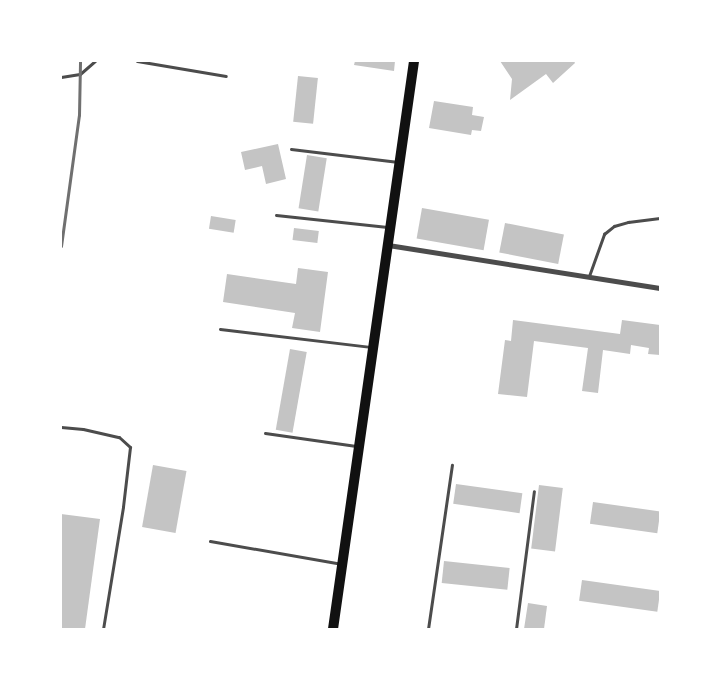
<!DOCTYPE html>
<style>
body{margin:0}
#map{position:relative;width:721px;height:690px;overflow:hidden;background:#fff;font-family:"Roboto Condensed",sans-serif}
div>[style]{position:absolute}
.building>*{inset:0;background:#c4c4c4;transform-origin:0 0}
.service>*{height:3px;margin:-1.5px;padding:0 1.5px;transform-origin:1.5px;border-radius:1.5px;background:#4c4c4c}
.minor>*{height:5px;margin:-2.5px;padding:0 2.5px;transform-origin:2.5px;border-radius:2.5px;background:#4c4c4c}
.trunk>*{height:10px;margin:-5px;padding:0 5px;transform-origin:5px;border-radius:5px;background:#111}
.rail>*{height:3px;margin:-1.5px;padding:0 1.5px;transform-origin:1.5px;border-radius:1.5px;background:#707070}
span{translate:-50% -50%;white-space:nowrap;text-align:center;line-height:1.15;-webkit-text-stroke:4.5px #fff;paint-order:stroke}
.frame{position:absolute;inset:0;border:62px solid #fff;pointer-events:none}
</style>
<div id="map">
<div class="building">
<div style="clip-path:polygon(355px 61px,395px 61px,394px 71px,354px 65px)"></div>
<div style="clip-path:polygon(500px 61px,574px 61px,575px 63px,553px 83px,546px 74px,510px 100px,512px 79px)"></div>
<div style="left:298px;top:76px;width:20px;height:46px;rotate:6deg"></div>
<div style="clip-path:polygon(434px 101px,473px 107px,472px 115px,484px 117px,481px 131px,472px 130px,471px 135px,429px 128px)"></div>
<div style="clip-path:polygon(278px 144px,286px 179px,266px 184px,262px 166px,245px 170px,241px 152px)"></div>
<div style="left:307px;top:155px;width:20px;height:54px;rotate:9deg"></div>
<div style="left:422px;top:208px;width:68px;height:31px;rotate:10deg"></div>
<div style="left:211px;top:216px;width:25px;height:13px;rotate:9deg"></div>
<div style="left:505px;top:223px;width:60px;height:30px;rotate:11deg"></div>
<div style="left:294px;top:228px;width:25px;height:12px;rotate:7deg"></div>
<div style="clip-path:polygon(298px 268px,328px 272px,320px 332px,292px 328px,295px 313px,223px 302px,227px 274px,296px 284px)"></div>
<div style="clip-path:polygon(513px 320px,620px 334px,622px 320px,660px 325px,660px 355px,648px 354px,649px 348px,631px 345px,630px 354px,603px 350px,598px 393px,582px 391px,588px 348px,534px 341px,527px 397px,498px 394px,505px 340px,511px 341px)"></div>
<div style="left:290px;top:349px;width:17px;height:82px;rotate:10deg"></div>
<div style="left:153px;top:465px;width:34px;height:63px;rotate:10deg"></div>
<div style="left:456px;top:484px;width:67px;height:20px;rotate:8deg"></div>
<div style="left:539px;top:485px;width:24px;height:64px;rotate:7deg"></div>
<div style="left:593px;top:502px;width:68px;height:22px;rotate:8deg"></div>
<div style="clip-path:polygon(61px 514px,100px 519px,85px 629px,61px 629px)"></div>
<div style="left:444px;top:561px;width:66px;height:22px;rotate:6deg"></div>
<div style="left:582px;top:580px;width:79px;height:21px;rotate:8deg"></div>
<div style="clip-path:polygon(528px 603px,547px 606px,544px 629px,524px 629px)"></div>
</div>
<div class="service">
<div style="left:137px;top:61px;width:90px;rotate:9.6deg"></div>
<div style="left:61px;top:77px;width:19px;rotate:-9deg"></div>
<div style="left:80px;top:74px;width:20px;rotate:-41deg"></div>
<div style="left:291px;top:149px;width:108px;rotate:6.9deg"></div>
<div style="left:276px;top:215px;width:112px;rotate:6.2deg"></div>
<div style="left:589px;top:276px;width:45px;rotate:-70.3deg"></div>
<div style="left:604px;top:234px;width:13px;rotate:-39deg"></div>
<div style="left:614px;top:226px;width:15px;rotate:-16deg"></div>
<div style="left:628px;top:222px;width:32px;rotate:-7deg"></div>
<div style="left:220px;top:329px;width:151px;rotate:6.8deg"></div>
<div style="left:61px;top:427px;width:22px;rotate:5deg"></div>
<div style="left:83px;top:429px;width:37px;rotate:13deg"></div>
<div style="left:119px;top:437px;width:15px;rotate:42deg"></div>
<div style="left:130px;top:447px;width:60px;rotate:96.7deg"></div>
<div style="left:123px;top:507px;width:124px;rotate:99.3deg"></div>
<div style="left:265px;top:433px;width:92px;rotate:8.1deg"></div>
<div style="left:210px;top:541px;width:134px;rotate:9.9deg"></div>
<div style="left:428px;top:629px;width:166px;rotate:-81.7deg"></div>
<div style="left:516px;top:629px;width:139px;rotate:-82.6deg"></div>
</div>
<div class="minor">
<div style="left:388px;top:245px;width:275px;rotate:9deg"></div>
</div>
<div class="trunk">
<div style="left:333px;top:629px;width:574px;rotate:-81.88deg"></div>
</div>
<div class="rail">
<div style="left:61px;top:246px;width:132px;rotate:-82.2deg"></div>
<div style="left:79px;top:115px;width:54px;rotate:-88.9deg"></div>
</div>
<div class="frame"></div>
</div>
